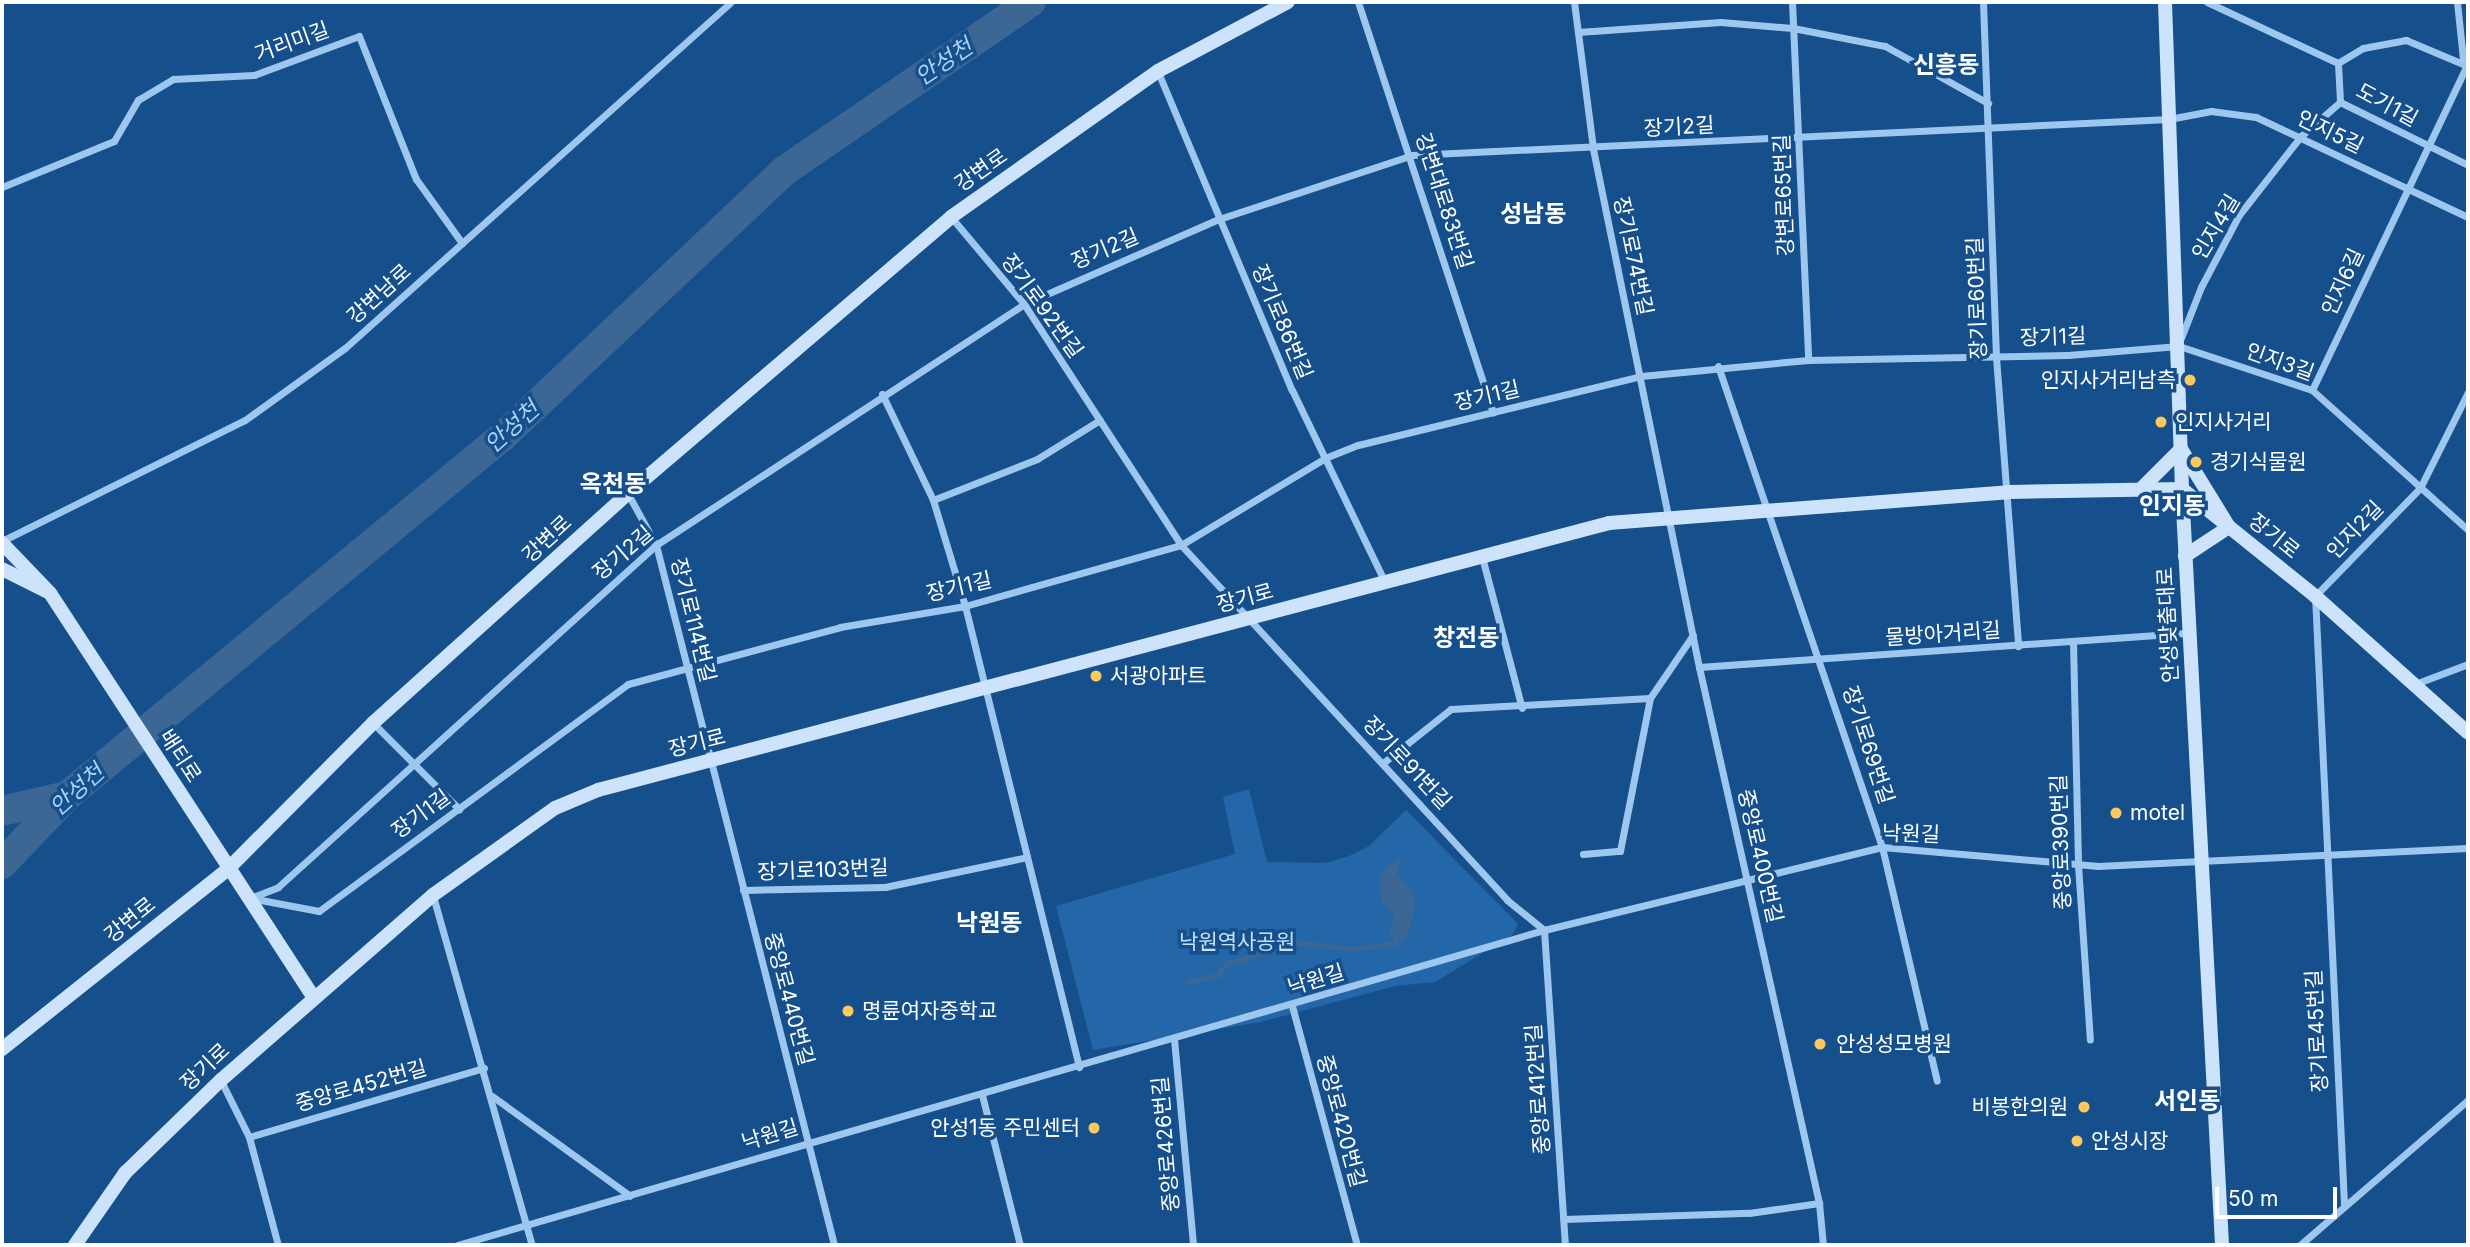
<!DOCTYPE html>
<meta charset="utf-8">
<style>
body{margin:0}
#map{position:relative;width:2470px;height:1247px;overflow:hidden;background:#154f8c;font-family:Inter,"Noto Sans KR",sans-serif}
div>[style]{position:absolute}
.green>*{inset:0;background:#2467a9}
.water>*{inset:0;background:#3c6794}
.stream>*{height:5px;margin:-2.5px;padding:0 2.5px;transform-origin:2.5px;border-radius:2.5px;background:#3c6794}
.river>*{height:30px;margin:-15px;padding:0 15px;transform-origin:15px;border-radius:15px;background:#3c6794}
.street>*{height:7px;margin:-3.5px;padding:0 3.5px;transform-origin:3.5px;border-radius:3.5px;background:#9ec7f0}
.secondary>*{height:14px;margin:-7px;padding:0 7px;transform-origin:7px;border-radius:7px;background:#cce3fb}
.dots>*{width:19px;height:19px;translate:-50% -50%;box-sizing:border-box;border:4px solid #154f8c;border-radius:50%}
span{translate:-50% -50%;white-space:nowrap;text-align:center;line-height:1.15;-webkit-text-stroke:7px #154f8c;paint-order:stroke}
.street-label{font-size:21px;color:#fff}
.poi-label{font-size:21px;color:#fff}
.right{translate:-100% -50%;text-align:right}
.left{translate:0 -50%;text-align:left}
.park-label{font-size:21px;color:#c4e0fb}
.water-label{font-size:23px;color:#aad1f7;font-style:italic}
.quarter-label{font-size:24px;color:#fff;font-weight:700}
.frame{position:absolute;inset:0;border:4px solid #fff;pointer-events:none}
.scale{position:absolute;left:2215px;top:1187px;width:122px;height:32px;box-sizing:border-box;border:4px solid #fff;border-top:0;padding-left:9px;font-size:21px;line-height:24px;white-space:nowrap;color:#fff;-webkit-text-stroke:5px #154f8c;paint-order:stroke}
</style>
<div id="map">
<div class="green">
<div style="clip-path:polygon(1249px 789px,1267px 862px,1325px 863px,1347px 857px,1369px 846px,1406px 810px,1518px 924px,1512px 935px,1435px 982px,1395px 986px,1261px 1022px,1093px 1050px,1056px 906px,1235px 854px,1223px 797px)"></div>
</div>
<div class="water">
<div style="clip-path:polygon(1401px 855px,1397px 874px,1412px 891px,1415px 909px,1407px 938px,1396px 943px,1388px 932px,1395px 915px,1381px 901px,1380px 874px)"></div>
</div>
<div class="stream">
<div style="left:1188px;top:982px;width:31px;rotate:-13deg"></div>
<div style="left:1218px;top:975px;width:15px;rotate:-53deg"></div>
<div style="left:1227px;top:963px;width:77px;rotate:-15.1deg"></div>
<div style="left:1301px;top:943px;width:50px;rotate:6.8deg"></div>
<div style="left:1351px;top:949px;width:45px;rotate:-7.6deg"></div>
</div>
<div class="river">
<div style="left:2px;top:811px;width:67px;rotate:-13deg"></div>
<div style="left:2px;top:864px;width:94px;rotate:-46.3deg"></div>
<div style="left:67px;top:796px;width:565px;rotate:-39.55deg"></div>
<div style="left:503px;top:436px;width:386px;rotate:-43.3deg"></div>
<div style="left:784px;top:171px;width:299px;rotate:-34.4deg"></div>
</div>
<div class="street">
<div style="left:1358px;top:2px;width:432px;rotate:71.8deg"></div>
<div style="left:1574px;top:2px;width:148px;rotate:82.6deg"></div>
<div style="left:1593px;top:149px;width:529px;rotate:78.44deg"></div>
<div style="left:1699px;top:667px;width:549px;rotate:77.38deg"></div>
<div style="left:1819px;top:1203px;width:42px;rotate:84.6deg"></div>
<div style="left:1792px;top:2px;width:358px;rotate:87.4deg"></div>
<div style="left:1983px;top:2px;width:355px;rotate:87.9deg"></div>
<div style="left:1996px;top:357px;width:290px;rotate:85.6deg"></div>
<div style="left:2207px;top:2px;width:145px;rotate:25deg"></div>
<div style="left:2338px;top:63px;width:39px;rotate:87deg"></div>
<div style="left:2457px;top:2px;width:57px;rotate:84deg"></div>
<div style="left:1578px;top:32px;width:143px;rotate:-4deg"></div>
<div style="left:1721px;top:22px;width:72px;rotate:4.8deg"></div>
<div style="left:1793px;top:28px;width:94px;rotate:11.1deg"></div>
<div style="left:1885px;top:46px;width:118px;rotate:29deg"></div>
<div style="left:2338px;top:63px;width:29px;rotate:-31deg"></div>
<div style="left:2363px;top:48px;width:44px;rotate:-10.5deg"></div>
<div style="left:2406px;top:40px;width:67px;rotate:22.8deg"></div>
<div style="left:1158px;top:72px;width:345px;rotate:67.2deg"></div>
<div style="left:1292px;top:390px;width:213px;rotate:64.2deg"></div>
<div style="left:2340px;top:102px;width:143px;rotate:26.2deg"></div>
<div style="left:2px;top:187px;width:121px;rotate:-22.3deg"></div>
<div style="left:114px;top:141px;width:48px;rotate:-59.7deg"></div>
<div style="left:138px;top:100px;width:41px;rotate:-31deg"></div>
<div style="left:173px;top:79px;width:81px;rotate:-2.8deg"></div>
<div style="left:254px;top:75px;width:112px;rotate:-20.4deg"></div>
<div style="left:359px;top:36px;width:154px;rotate:68.3deg"></div>
<div style="left:416px;top:179px;width:79px;rotate:54.3deg"></div>
<div style="left:951px;top:217px;width:114px;rotate:50deg"></div>
<div style="left:1024px;top:304px;width:288px;rotate:56.9deg"></div>
<div style="left:1181px;top:545px;width:482px;rotate:47.4deg"></div>
<div style="left:1507px;top:900px;width:48px;rotate:39deg"></div>
<div style="left:1544px;top:930px;width:316px;rotate:86.2deg"></div>
<div style="left:2181px;top:338px;width:55px;rotate:-68.6deg"></div>
<div style="left:2201px;top:287px;width:81px;rotate:-62.2deg"></div>
<div style="left:2239px;top:215px;width:100px;rotate:-51.9deg"></div>
<div style="left:2301px;top:136px;width:52px;rotate:-41.1deg"></div>
<div style="left:1718px;top:366px;width:508px;rotate:71.17deg"></div>
<div style="left:1882px;top:847px;width:240px;rotate:76.8deg"></div>
<div style="left:2312px;top:390px;width:360px;rotate:-64.5deg"></div>
<div style="left:882px;top:394px;width:118px;rotate:64.3deg"></div>
<div style="left:933px;top:500px;width:111px;rotate:73.2deg"></div>
<div style="left:965px;top:606px;width:475px;rotate:76.1deg"></div>
<div style="left:628px;top:494px;width:58px;rotate:61.2deg"></div>
<div style="left:656px;top:545px;width:722px;rotate:75.73deg"></div>
<div style="left:933px;top:500px;width:112px;rotate:-21.5deg"></div>
<div style="left:1037px;top:459px;width:74px;rotate:-31.8deg"></div>
<div style="left:2px;top:541px;width:271px;rotate:-26.5deg"></div>
<div style="left:245px;top:420px;width:123px;rotate:-35.8deg"></div>
<div style="left:345px;top:348px;width:518px;rotate:-41.87deg"></div>
<div style="left:1482px;top:557px;width:156px;rotate:75.2deg"></div>
<div style="left:2073px;top:642px;width:223px;rotate:88.7deg"></div>
<div style="left:2078px;top:865px;width:175px;rotate:86.1deg"></div>
<div style="left:1699px;top:667px;width:491px;rotate:-4deg"></div>
<div style="left:2415px;top:684px;width:57px;rotate:-20.7deg"></div>
<div style="left:373px;top:723px;width:122px;rotate:45deg"></div>
<div style="left:1383px;top:763px;width:87px;rotate:-38.5deg"></div>
<div style="left:1451px;top:709px;width:199px;rotate:-3.2deg"></div>
<div style="left:1583px;top:854px;width:37px;rotate:-5deg"></div>
<div style="left:1620px;top:851px;width:156px;rotate:-78.9deg"></div>
<div style="left:1650px;top:698px;width:76px;rotate:-55.7deg"></div>
<div style="left:743px;top:890px;width:142px;rotate:-1.2deg"></div>
<div style="left:885px;top:887px;width:145px;rotate:-11.9deg"></div>
<div style="left:433px;top:896px;width:363px;rotate:74.2deg"></div>
<div style="left:250px;top:898px;width:30px;rotate:-21deg"></div>
<div style="left:278px;top:887px;width:510px;rotate:-42.14deg"></div>
<div style="left:656px;top:545px;width:440px;rotate:-33.2deg"></div>
<div style="left:1024px;top:304px;width:213px;rotate:-23.6deg"></div>
<div style="left:1219px;top:219px;width:203px;rotate:-18.3deg"></div>
<div style="left:1412px;top:155px;width:758px;rotate:-2.72deg"></div>
<div style="left:2169px;top:119px;width:43px;rotate:-10.8deg"></div>
<div style="left:2211px;top:111px;width:45px;rotate:7.6deg"></div>
<div style="left:2256px;top:117px;width:234px;rotate:25.3deg"></div>
<div style="left:250px;top:898px;width:70px;rotate:10.7deg"></div>
<div style="left:319px;top:911px;width:383px;rotate:-36.3deg"></div>
<div style="left:628px;top:684px;width:220px;rotate:-15deg"></div>
<div style="left:840px;top:627px;width:127px;rotate:-9.5deg"></div>
<div style="left:965px;top:606px;width:224px;rotate:-15.8deg"></div>
<div style="left:1181px;top:545px;width:168px;rotate:-31.1deg"></div>
<div style="left:1325px;top:458px;width:35px;rotate:-22deg"></div>
<div style="left:1358px;top:445px;width:291px;rotate:-13.7deg"></div>
<div style="left:1641px;top:376px;width:168px;rotate:-5.5deg"></div>
<div style="left:1808px;top:360px;width:260px;rotate:-1.1deg"></div>
<div style="left:2068px;top:355px;width:111px;rotate:-4.6deg"></div>
<div style="left:2179px;top:346px;width:140px;rotate:18.3deg"></div>
<div style="left:2312px;top:390px;width:210px;rotate:41.9deg"></div>
<div style="left:1292px;top:1006px;width:248px;rotate:74.8deg"></div>
<div style="left:1174px;top:1039px;width:207px;rotate:84.7deg"></div>
<div style="left:221px;top:1081px;width:63px;rotate:63.4deg"></div>
<div style="left:249px;top:1137px;width:112px;rotate:75deg"></div>
<div style="left:982px;top:1095px;width:155px;rotate:75.8deg"></div>
<div style="left:492px;top:1096px;width:170px;rotate:35.9deg"></div>
<div style="left:249px;top:1137px;width:245px;rotate:-16.4deg"></div>
<div style="left:2344px;top:1204px;width:609px;rotate:-92.73deg"></div>
<div style="left:2315px;top:596px;width:151px;rotate:-45.8deg"></div>
<div style="left:2420px;top:488px;width:107px;rotate:-63.4deg"></div>
<div style="left:1564px;top:1219px;width:185px;rotate:-1.9deg"></div>
<div style="left:1749px;top:1213px;width:71px;rotate:-8.1deg"></div>
<div style="left:457px;top:1245px;width:1132px;rotate:-16.16deg"></div>
<div style="left:1544px;top:930px;width:348px;rotate:-13.8deg"></div>
<div style="left:1882px;top:847px;width:217px;rotate:5deg"></div>
<div style="left:2098px;top:866px;width:370px;rotate:-2.8deg"></div>
<div style="left:2300px;top:1245px;width:222px;rotate:-40.8deg"></div>
</div>
<div class="secondary">
<div style="left:2165px;top:2px;width:487px;rotate:88deg"></div>
<div style="left:2182px;top:489px;width:757px;rotate:86.97deg"></div>
<div style="left:2140px;top:490px;width:58px;rotate:-45deg"></div>
<div style="left:2181px;top:449px;width:92px;rotate:58.4deg"></div>
<div style="left:2229px;top:527px;width:53px;rotate:146.6deg"></div>
<div style="left:2px;top:543px;width:69px;rotate:46.2deg"></div>
<div style="left:50px;top:593px;width:483px;rotate:56.9deg"></div>
<div style="left:2px;top:569px;width:51px;rotate:26.6deg"></div>
<div style="left:2px;top:1049px;width:289px;rotate:-38.5deg"></div>
<div style="left:228px;top:869px;width:206px;rotate:-45.2deg"></div>
<div style="left:373px;top:723px;width:342px;rotate:-42deg"></div>
<div style="left:627px;top:494px;width:426px;rotate:-40.5deg"></div>
<div style="left:951px;top:217px;width:253px;rotate:-35.2deg"></div>
<div style="left:1158px;top:71px;width:147px;rotate:-28deg"></div>
<div style="left:75px;top:1245px;width:88px;rotate:-55.2deg"></div>
<div style="left:125px;top:1173px;width:134px;rotate:-44.1deg"></div>
<div style="left:221px;top:1080px;width:281px;rotate:-41.1deg"></div>
<div style="left:433px;top:895px;width:150px;rotate:-35.5deg"></div>
<div style="left:555px;top:808px;width:47px;rotate:-22.7deg"></div>
<div style="left:598px;top:790px;width:1046px;rotate:-14.79deg"></div>
<div style="left:1609px;top:523px;width:400px;rotate:-4.4deg"></div>
<div style="left:2008px;top:492px;width:174px;rotate:-1deg"></div>
<div style="left:2182px;top:489px;width:171px;rotate:38.8deg"></div>
<div style="left:2315px;top:596px;width:205px;rotate:41.8deg"></div>
</div>
<div class="dots">
<div style="left:2190px;top:380px;background:#ffc85d"></div>
<div style="left:2161px;top:422px;background:#ffc85d"></div>
<div style="left:2196px;top:462px;background:#ffc85d"></div>
<div style="left:1096px;top:676px;background:#ffc85d"></div>
<div style="left:2116px;top:813px;background:#ffc85d"></div>
<div style="left:848px;top:1011px;background:#ffc85d"></div>
<div style="left:1820px;top:1044px;background:#ffc85d"></div>
<div style="left:2084px;top:1107px;background:#ffc85d"></div>
<div style="left:1094px;top:1128px;background:#ffc85d"></div>
<div style="left:2077px;top:1141px;background:#ffc85d"></div>
</div>
<div class="street-label">
<span style="left:292px;top:42px;rotate:-20deg">거리미길</span>
<span style="left:2387px;top:105px;rotate:28deg">도기1길</span>
<span style="left:1679px;top:127px;rotate:-3deg">장기2길</span>
<span style="left:2330px;top:132px;rotate:26deg">인지5길</span>
<span style="left:981px;top:170px;rotate:-35deg">강변로</span>
<span style="left:1784px;top:195px;rotate:-92deg">강변로65번길</span>
<span style="left:1444px;top:201px;rotate:72deg">강변대로83번길</span>
<span style="left:2216px;top:227px;rotate:-59deg">인지4길</span>
<span style="left:1105px;top:249px;rotate:-23deg">장기2길</span>
<span style="left:1633px;top:256px;rotate:78deg">장기로74번길</span>
<span style="left:2343px;top:282px;rotate:-65deg">인지6길</span>
<span style="left:379px;top:294px;rotate:-42deg">강변남로</span>
<span style="left:1977px;top:298px;rotate:-92deg">장기로60번길</span>
<span style="left:1042px;top:306px;rotate:54deg">장기로92번길</span>
<span style="left:1282px;top:322px;rotate:67deg">장기로86번길</span>
<span style="left:2053px;top:337px;rotate:-2deg">장기1길</span>
<span style="left:2280px;top:362px;rotate:20deg">인지3길</span>
<span style="left:1487px;top:396px;rotate:-13deg">장기1길</span>
<span style="left:2355px;top:530px;rotate:-46deg">인지2길</span>
<span style="left:2274px;top:536px;rotate:39deg">장기로</span>
<span style="left:547px;top:539px;rotate:-43deg">강변로</span>
<span style="left:623px;top:553px;rotate:-40deg">장기2길</span>
<span style="left:959px;top:587px;rotate:-13deg">장기1길</span>
<span style="left:1245px;top:598px;rotate:-15deg">장기로</span>
<span style="left:693px;top:620px;rotate:76deg">장기로114번길</span>
<span style="left:2168px;top:625px;rotate:-93deg">안성맞춤대로</span>
<span style="left:1943px;top:634px;rotate:-4deg">물방아거리길</span>
<span style="left:697px;top:743px;rotate:-14deg">장기로</span>
<span style="left:1868px;top:745px;rotate:72deg">장기로69번길</span>
<span style="left:180px;top:756px;rotate:57deg">배티로</span>
<span style="left:1407px;top:763px;rotate:47deg">장기로91번길</span>
<span style="left:421px;top:814px;rotate:-36deg">장기1길</span>
<span style="left:1911px;top:834px;rotate:2deg">낙원길</span>
<span style="left:2061px;top:842px;rotate:-92deg">중앙로390번길</span>
<span style="left:1760px;top:856px;rotate:77deg">중앙로400번길</span>
<span style="left:823px;top:870px;rotate:-2deg">장기로103번길</span>
<span style="left:130px;top:920px;rotate:-39deg">강변로</span>
<span style="left:1316px;top:980px;rotate:-17deg">낙원길</span>
<span style="left:789px;top:999px;rotate:75deg">중앙로440번길</span>
<span style="left:2317px;top:1031px;rotate:-93deg">장기로45번길</span>
<span style="left:205px;top:1067px;rotate:-43deg">장기로</span>
<span style="left:361px;top:1086px;rotate:-16deg">중앙로452번길</span>
<span style="left:1538px;top:1089px;rotate:-94deg">중앙로412번길</span>
<span style="left:1341px;top:1121px;rotate:75deg">중앙로420번길</span>
<span style="left:770px;top:1135px;rotate:-17deg">낙원길</span>
<span style="left:1166px;top:1144px;rotate:-95deg">중앙로426번길</span>
</div>
<div class="poi-label">
<span class="right" style="left:2176px;top:380px">인지사거리남측</span>
<span class="left" style="left:2175px;top:422px">인지사거리</span>
<span class="left" style="left:2210px;top:462px">경기식물원</span>
<span class="left" style="left:1110px;top:676px">서광아파트</span>
<span class="left" style="left:2130px;top:813px">motel</span>
<span class="left" style="left:862px;top:1011px">명륜여자중학교</span>
<span class="left" style="left:1836px;top:1044px">안성성모병원</span>
<span class="right" style="left:2068px;top:1107px">비봉한의원</span>
<span class="right" style="left:1080px;top:1128px">안성1동 주민센터</span>
<span class="left" style="left:2091px;top:1141px">안성시장</span>
</div>
<div class="park-label">
<span style="left:1237px;top:942px">낙원역사공원</span>
</div>
<div class="water-label">
<span style="left:944px;top:62px;rotate:-34deg">안성천</span>
<span style="left:512px;top:427px;rotate:-42deg">안성천</span>
<span style="left:77px;top:790px;rotate:-42deg">안성천</span>
</div>
<div class="quarter-label">
<span style="left:1946px;top:65px">신흥동</span>
<span style="left:1533px;top:214px">성남동</span>
<span style="left:613px;top:484px">옥천동</span>
<span style="left:2172px;top:506px">인지동</span>
<span style="left:1466px;top:638px">창전동</span>
<span style="left:989px;top:923px">낙원동</span>
<span style="left:2187px;top:1101px">서인동</span>
</div>
<div class="frame"></div>
<div class="scale">50 m</div>
</div>
